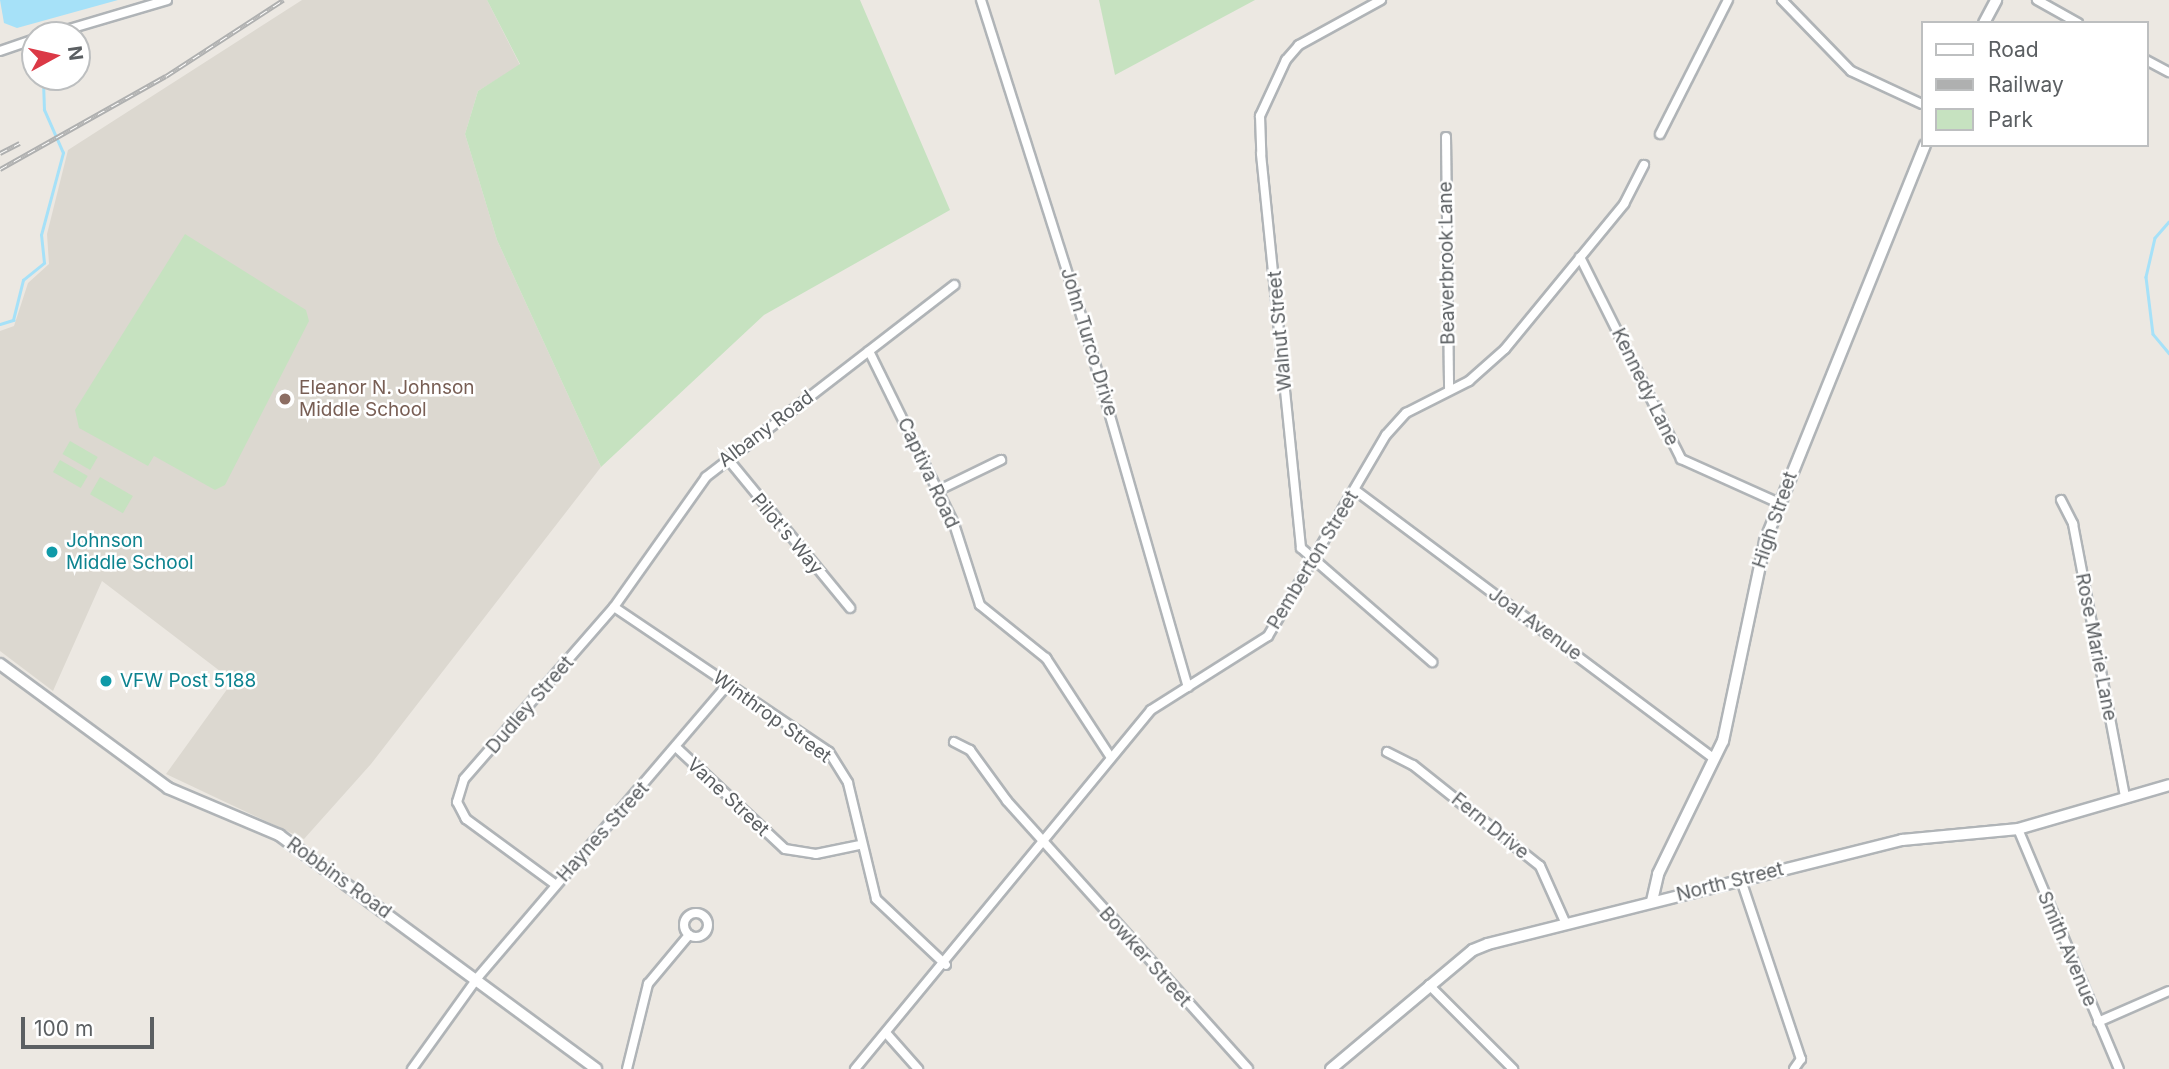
<!DOCTYPE html>
<style>
body{margin:0}
#map{position:relative;width:2169px;height:1069px;overflow:hidden;background:#ece8e2;font-family:Inter,sans-serif}
div>[style]{position:absolute}
.education>*{inset:0;background:#dcd8d0}
.green>*{inset:0;background:#c6e2c0;transform-origin:0 0}
.water>*{inset:0;background:#a6e1f8}
.stream>*{height:2.5px;margin:-1.25px;padding:0 1.25px;transform-origin:1.25px;border-radius:1.25px;background:#a6e1f8}
.roads{filter:drop-shadow(2px 0 #b0b4b7) drop-shadow(-2px 0 #b0b4b7) drop-shadow(0 2px #b0b4b7) drop-shadow(0 -2px #b0b4b7)}
.street>*{height:8px;margin:-4px;padding:0 4px;transform-origin:4px;border-radius:4px;background:#fff}
.street>.ring{margin:-4px;padding:0;box-sizing:content-box;background:none;border:8px solid #fff;border-radius:50%}
.secondary>*{height:10px;margin:-5px;padding:0 5px;transform-origin:5px;border-radius:5px;background:#fff}
.rail>*{height:5px;margin-top:-2.5px;transform-origin:0;background:repeating-linear-gradient(90deg,#fff 0 8px,#afb0b0 0 16px);box-sizing:border-box;border-block:2px solid #afb0b0}
.dots>*{width:19px;height:19px;translate:-50% -50%;box-sizing:border-box;border:4px solid #fff;border-radius:50%}
span{translate:-50% -50%;white-space:nowrap;text-align:center;line-height:1.15;-webkit-text-stroke:5px #fff;paint-order:stroke}
.street-label{font-size:19px;color:#5b5f62}
.education-label{font-size:19px;color:#785e54}
.left{translate:0 -50%;text-align:left}
.culture-label{font-size:19px;color:#0d838f}
.legend{position:absolute;left:1921px;top:21px;width:228px;height:126px;box-sizing:border-box;background:#fff;border:2px solid #bdbfc0;margin:0;padding:9px 12px;list-style:none;font-size:21px;color:#5b5f62}
.legend li{display:flex;align-items:center;gap:14px;height:35px}
.legend b{width:35px;border:2px solid #bdbfc0}
.north{position:absolute;left:21px;top:21px;width:70px;height:70px;box-sizing:border-box;background:#fff;border:2px solid #bdbfc0;border-radius:50%;rotate:82deg;font-size:19px;font-weight:700;line-height:28px;text-align:center;color:#5b5f62}
.north::after{content:'';display:block;margin:auto;width:24px;height:32px;background:#db3946;clip-path:polygon(50% 0,100% 100%,50% 72%,0 100%)}
.scale{position:absolute;left:21px;top:1017px;width:133px;height:32px;box-sizing:border-box;border:4px solid #5b5f62;border-top:0;padding-left:9px;font-size:21px;line-height:24px;white-space:nowrap;color:#5b5f62;-webkit-text-stroke:5px #fff;paint-order:stroke}
</style>
<div id="map">
<div class="education">
<div style="clip-path:polygon(302px 0,487px 0,520px 65px,478px 91px,465px 134px,497px 240px,601px 467px,371px 764px,304px 839px,166px 774px,233px 681px,102px 581px,53px 691px,0 651px,0 331px,14px 326px,28px 283px,49px 264px,47px 234px,68px 150px)"></div>
</div>
<div class="green">
<div style="clip-path:polygon(487px 0,860px 0,950px 210px,764px 315px,601px 467px,497px 240px,465px 134px,478px 91px,520px 64px)"></div>
<div style="clip-path:polygon(1099px 0,1255px 0,1115px 75px)"></div>
<div style="clip-path:polygon(185px 234px,306px 310px,309px 321px,225px 485px,215px 490px,154px 456px,148px 466px,79px 428px,75px 410px)"></div>
<div style="left:70px;top:441px;width:32px;height:15px;rotate:30deg"></div>
<div style="left:60px;top:460px;width:32px;height:14px;rotate:30deg"></div>
<div style="left:100px;top:477px;width:38px;height:20px;rotate:30deg"></div>
</div>
<div class="water">
<div style="clip-path:polygon(0 0,118px 0,17px 28px,4px 23px)"></div>
</div>
<div class="stream">
<div style="left:2169px;top:222px;width:21px;rotate:131deg"></div>
<div style="left:2155px;top:238px;width:40px;rotate:103deg"></div>
<div style="left:2146px;top:277px;width:57px;rotate:83deg"></div>
<div style="left:2153px;top:334px;width:25px;rotate:50deg"></div>
<div style="left:0;top:324px;width:14px;rotate:-17deg"></div>
<div style="left:13px;top:320px;width:41px;rotate:-76deg"></div>
<div style="left:23px;top:280px;width:27px;rotate:-39deg"></div>
<div style="left:44px;top:263px;width:28px;rotate:-96deg"></div>
<div style="left:41px;top:235px;width:85px;rotate:-75deg"></div>
<div style="left:63px;top:153px;width:47px;rotate:-113.8deg"></div>
<div style="left:44px;top:110px;width:33px;rotate:-92deg"></div>
</div>
<div class="roads">
<div class="street">
<div style="left:981px;top:0;width:334px;rotate:72.4deg"></div>
<div style="left:1082px;top:318px;width:384px;rotate:74deg"></div>
<div style="left:1381px;top:0;width:94px;rotate:151.2deg"></div>
<div style="left:1299px;top:45px;width:20px;rotate:131deg"></div>
<div style="left:1286px;top:60px;width:62px;rotate:114.9deg"></div>
<div style="left:1260px;top:116px;width:38px;rotate:88deg"></div>
<div style="left:1261px;top:154px;width:396px;rotate:84.2deg"></div>
<div style="left:1301px;top:548px;width:174px;rotate:41deg"></div>
<div style="left:1782px;top:0;width:99px;rotate:45.8deg"></div>
<div style="left:1851px;top:71px;width:78px;rotate:24.9deg"></div>
<div style="left:2037px;top:0;width:47px;rotate:29.3deg"></div>
<div style="left:49px;top:35px;width:123px;rotate:-16.5deg"></div>
<div style="left:0;top:51px;width:37px;rotate:-19deg"></div>
<div style="left:2146px;top:60px;width:26px;rotate:28deg"></div>
<div style="left:1660px;top:134px;width:150px;rotate:-63.1deg"></div>
<div style="left:1446px;top:137px;width:252px;rotate:89.3deg"></div>
<div style="left:1580px;top:257px;width:226px;rotate:63.4deg"></div>
<div style="left:1681px;top:459px;width:107px;rotate:24.2deg"></div>
<div style="left:869px;top:351px;width:193px;rotate:63.8deg"></div>
<div style="left:954px;top:524px;width:85px;rotate:72.2deg"></div>
<div style="left:980px;top:605px;width:85px;rotate:38.8deg"></div>
<div style="left:1046px;top:658px;width:117px;rotate:56.9deg"></div>
<div style="left:727px;top:458px;width:194px;rotate:50.6deg"></div>
<div style="left:939px;top:490px;width:69px;rotate:-25.8deg"></div>
<div style="left:1355px;top:490px;width:449px;rotate:36.8deg"></div>
<div style="left:2061px;top:500px;width:27px;rotate:63deg"></div>
<div style="left:2073px;top:524px;width:278px;rotate:79.2deg"></div>
<div style="left:614px;top:607px;width:259px;rotate:34deg"></div>
<div style="left:829px;top:752px;width:36px;rotate:58deg"></div>
<div style="left:848px;top:783px;width:119px;rotate:76.4deg"></div>
<div style="left:876px;top:899px;width:96px;rotate:43.3deg"></div>
<div style="left:954px;top:742px;width:18px;rotate:27deg"></div>
<div style="left:970px;top:750px;width:63px;rotate:54deg"></div>
<div style="left:1007px;top:801px;width:360px;rotate:48deg"></div>
<div style="left:678px;top:749px;width:146px;rotate:43.1deg"></div>
<div style="left:785px;top:849px;width:31px;rotate:9deg"></div>
<div style="left:816px;top:854px;width:45px;rotate:-11.6deg"></div>
<div style="left:1387px;top:752px;width:29px;rotate:27deg"></div>
<div style="left:1413px;top:765px;width:162px;rotate:38.5deg"></div>
<div style="left:1540px;top:866px;width:64px;rotate:65.9deg"></div>
<div style="left:2018px;top:829px;width:260px;rotate:67.2deg"></div>
<div style="left:1741px;top:880px;width:189px;rotate:71.5deg"></div>
<div style="left:1801px;top:1059px;width:12px;rotate:125deg"></div>
<div style="left:556px;top:885px;width:112px;rotate:-143.7deg"></div>
<div style="left:466px;top:819px;width:19px;rotate:-118deg"></div>
<div style="left:457px;top:802px;width:24px;rotate:-73deg"></div>
<div style="left:464px;top:779px;width:228px;rotate:-48.9deg"></div>
<div style="left:614px;top:607px;width:159px;rotate:-54.7deg"></div>
<div style="left:706px;top:477px;width:314px;rotate:-37.7deg"></div>
<div class="ring" style="left:684px;top:913px;width:16px;height:16px"></div>
<div style="left:1429px;top:985px;width:119px;rotate:45deg"></div>
<div style="left:2098px;top:1022px;width:77px;rotate:-23.6deg"></div>
<div style="left:887px;top:1034px;width:47px;rotate:48.5deg"></div>
<div style="left:412px;top:1069px;width:113px;rotate:-54.3deg"></div>
<div style="left:478px;top:977px;width:384px;rotate:-49.5deg"></div>
<div style="left:627px;top:1069px;width:88px;rotate:-76.1deg"></div>
<div style="left:648px;top:984px;width:64px;rotate:-50.1deg"></div>
<div style="left:855px;top:1069px;width:465px;rotate:-50.5deg"></div>
<div style="left:1151px;top:710px;width:138px;rotate:-32.3deg"></div>
<div style="left:1268px;top:636px;width:233px;rotate:-59.6deg"></div>
<div style="left:1386px;top:435px;width:30px;rotate:-48deg"></div>
<div style="left:1406px;top:413px;width:71px;rotate:-26.9deg"></div>
<div style="left:1469px;top:381px;width:48px;rotate:-41.6deg"></div>
<div style="left:1505px;top:349px;width:188px;rotate:-50.6deg"></div>
<div style="left:1624px;top:204px;width:44px;rotate:-62.9deg"></div>
</div>
<div class="secondary">
<div style="left:1984px;top:23px;width:26px;rotate:-62deg"></div>
<div style="left:0;top:664px;width:209px;rotate:36.4deg"></div>
<div style="left:168px;top:788px;width:121px;rotate:22.9deg"></div>
<div style="left:279px;top:835px;width:394px;rotate:36.4deg"></div>
<div style="left:1652px;top:901px;width:28px;rotate:-77deg"></div>
<div style="left:1658px;top:874px;width:148px;rotate:-64deg"></div>
<div style="left:1723px;top:741px;width:204px;rotate:-78.1deg"></div>
<div style="left:1765px;top:541px;width:427px;rotate:-68deg"></div>
<div style="left:1331px;top:1069px;width:185px;rotate:-40deg"></div>
<div style="left:1473px;top:950px;width:16px;rotate:-22deg"></div>
<div style="left:1488px;top:944px;width:427px;rotate:-14.1deg"></div>
<div style="left:1902px;top:840px;width:117px;rotate:-5.4deg"></div>
<div style="left:2018px;top:829px;width:157px;rotate:-16.2deg"></div>
</div>
</div>
<div class="rail">
<div style="left:0;top:153px;width:22px;rotate:-27deg"></div>
<div style="left:0;top:169px;width:190px;rotate:-29.3deg"></div>
<div style="left:166px;top:76px;width:140px;rotate:-33deg"></div>
</div>
<div class="dots">
<div style="left:285px;top:399px;background:#8d6e63"></div>
<div style="left:52px;top:552px;background:#0f9aa8"></div>
<div style="left:106px;top:681px;background:#0f9aa8"></div>
</div>
<div class="street-label">
<span style="left:1447px;top:263px;rotate:-91deg">Beaverbrook Lane</span>
<span style="left:1280px;top:331px;rotate:-95deg">Walnut Street</span>
<span style="left:1089px;top:342px;rotate:73deg">John Turco Drive</span>
<span style="left:1645px;top:387px;rotate:64deg">Kennedy Lane</span>
<span style="left:766px;top:429px;rotate:-37deg">Albany Road</span>
<span style="left:928px;top:473px;rotate:65deg">Captiva Road</span>
<span style="left:1775px;top:520px;rotate:-71deg">High Street</span>
<span style="left:787px;top:534px;rotate:50deg">Pilot's Way</span>
<span style="left:1313px;top:560px;rotate:-59deg">Pemberton Street</span>
<span style="left:1535px;top:624px;rotate:36deg">Joal Avenue</span>
<span style="left:2096px;top:647px;rotate:79deg">Rose Marie Lane</span>
<span style="left:530px;top:705px;rotate:-49deg">Dudley Street</span>
<span style="left:772px;top:717px;rotate:36deg">Winthrop Street</span>
<span style="left:728px;top:797px;rotate:43deg">Vane Street</span>
<span style="left:1490px;top:826px;rotate:39deg">Fern Drive</span>
<span style="left:603px;top:832px;rotate:-48deg">Haynes Street</span>
<span style="left:339px;top:878px;rotate:36deg">Robbins Road</span>
<span style="left:1730px;top:882px;rotate:-14deg">North Street</span>
<span style="left:2067px;top:949px;rotate:67deg">Smith Avenue</span>
<span style="left:1145px;top:957px;rotate:48deg">Bowker Street</span>
</div>
<div class="education-label">
<span class="left" style="left:299px;top:399px">Eleanor N. Johnson<br>Middle School</span>
</div>
<div class="culture-label">
<span class="left" style="left:66px;top:552px">Johnson<br>Middle School</span>
<span class="left" style="left:120px;top:681px">VFW Post 5188</span>
</div>
<ul class="legend">
<li><b style="height:9px;background:#fff"></b>Road</li>
<li><b style="height:9px;background:#afb0b0"></b>Railway</li>
<li><b style="height:19px;background:#c6e2c0"></b>Park</li>
</ul>
<div class="north">N</div>
<div class="scale">100 m</div>
</div>
